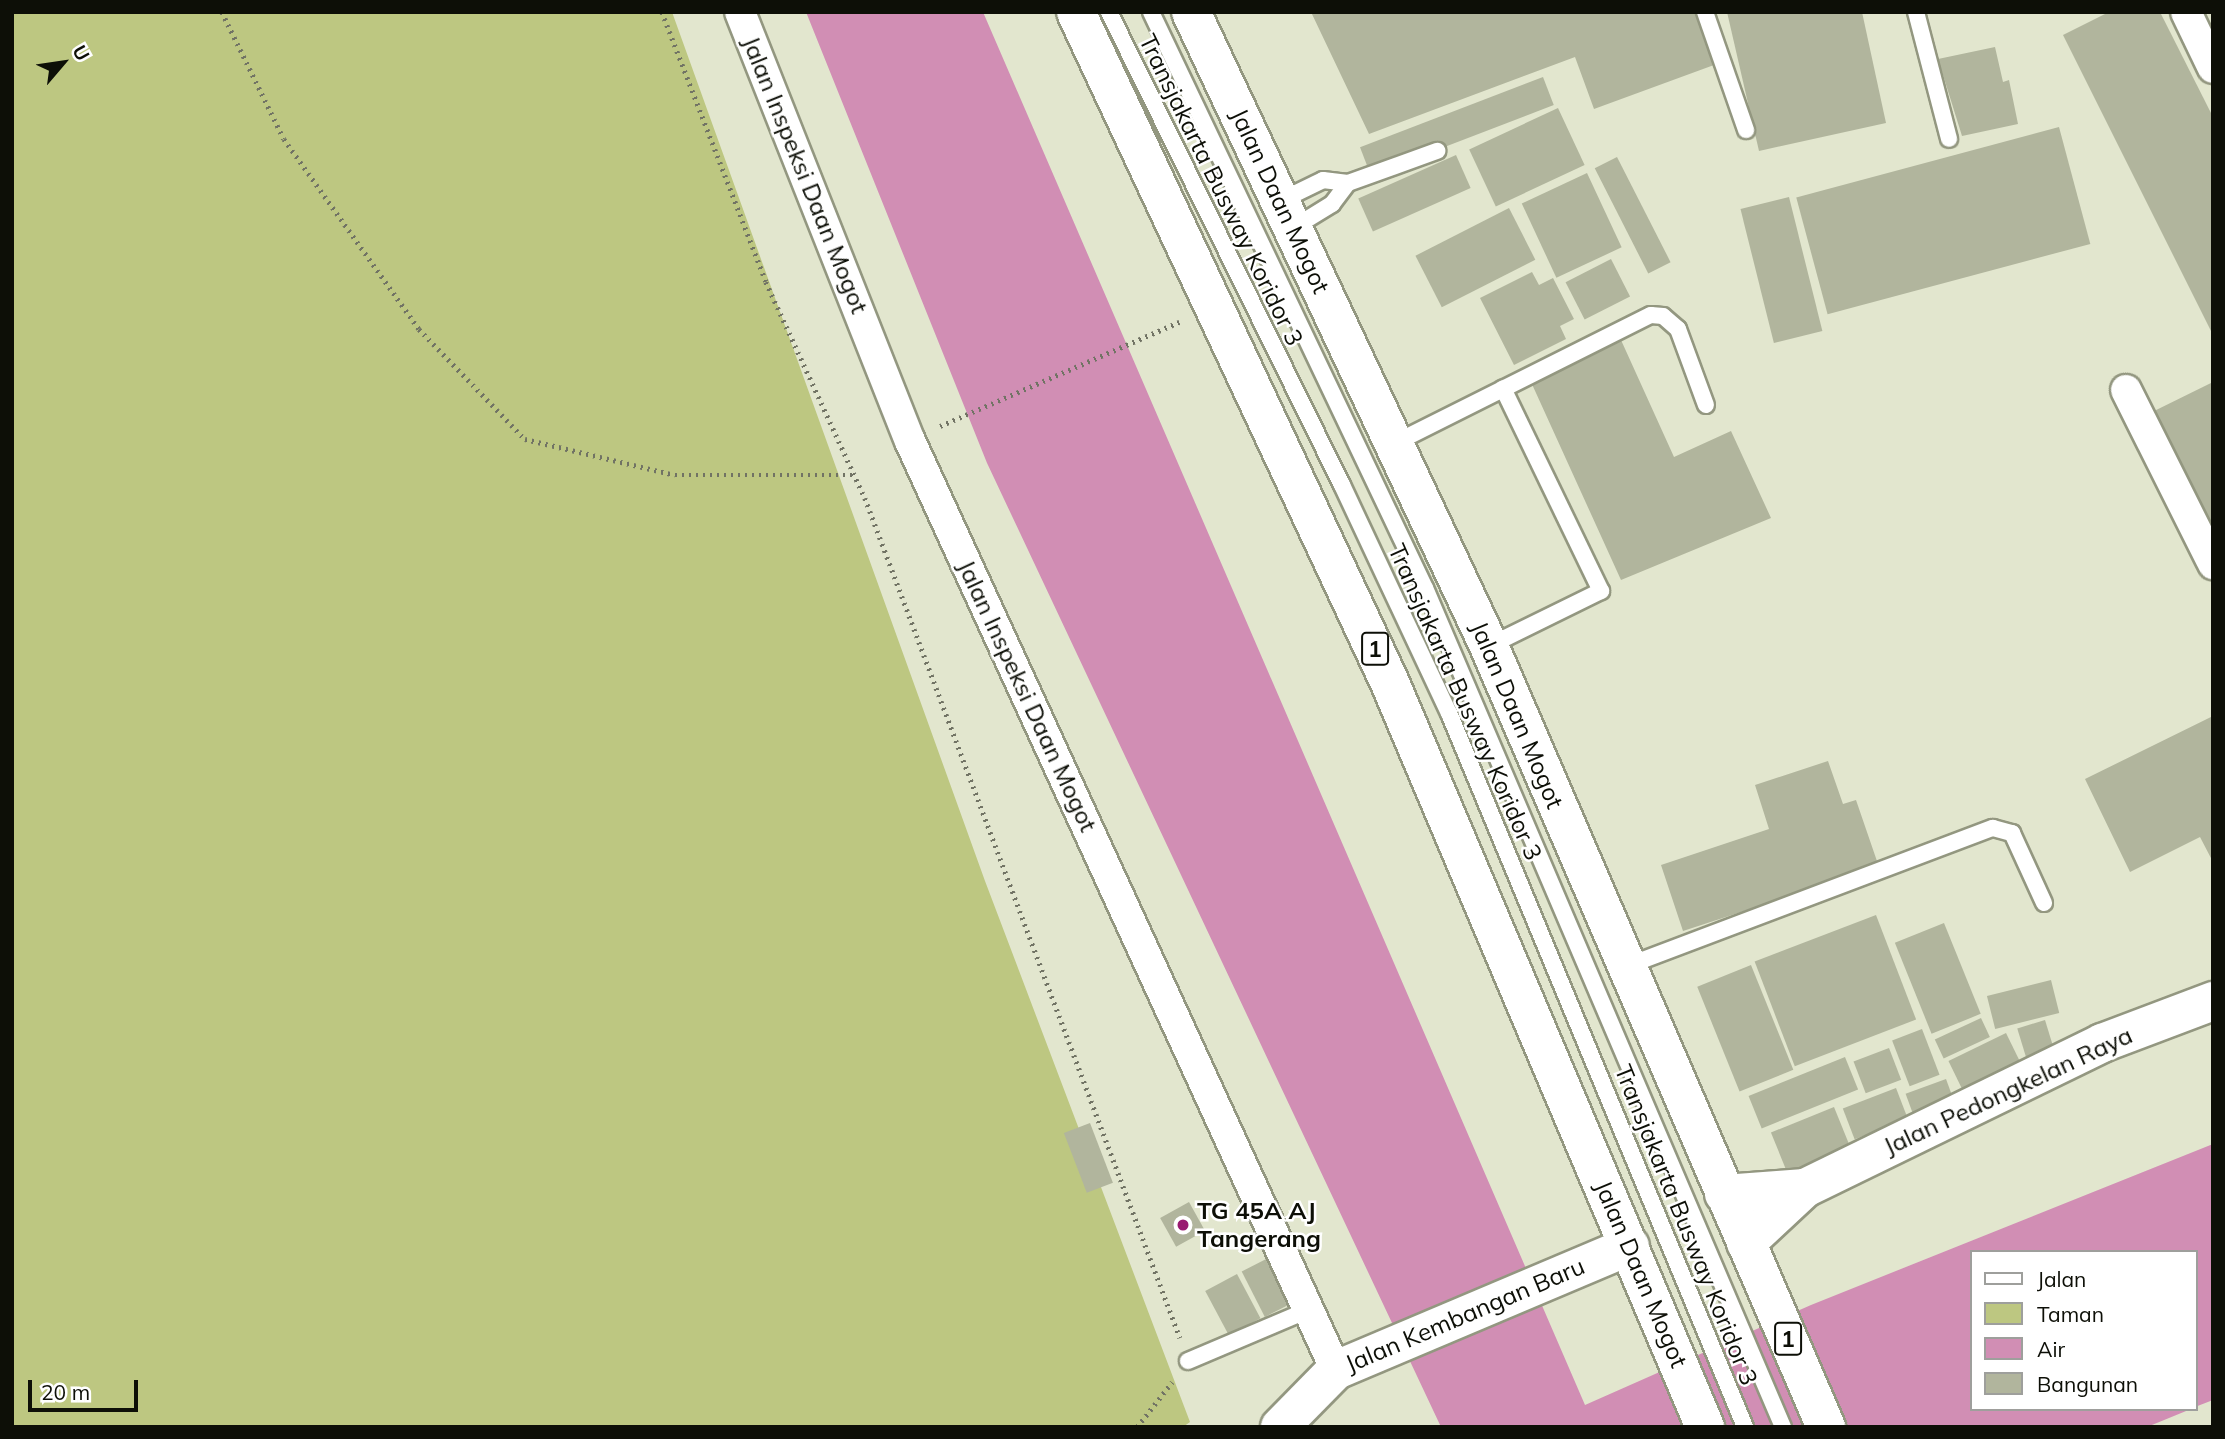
<!DOCTYPE html>
<style>
body{margin:0}
#map{position:relative;width:2225px;height:1439px;overflow:hidden;background:#e2e6ce;font-family:Mulish,sans-serif}
div>[style]{position:absolute}
.green>*{inset:0;background:#bdc781}
.water>*{inset:0;background:#d18eb4}
.building>*{inset:0;background:#b1b59d;transform-origin:0 0}
.path>*{height:4.5px;margin-top:-2.25px;transform-origin:0;background:repeating-linear-gradient(90deg,#717364 0 2px,transparent 0 7px)}
.roads{filter:drop-shadow(2px 0 #939780) drop-shadow(-2px 0 #939780) drop-shadow(0 2px #939780) drop-shadow(0 -2px #939780)}
.service>*{height:16px;margin:-8px;padding:0 8px;transform-origin:8px;border-radius:8px;background:#fff}
.minor>*{height:30px;margin:-15px;padding:0 15px;transform-origin:15px;border-radius:15px;background:#fff}
.secondary>*{height:38px;margin:-19px;padding:0 19px;transform-origin:19px;border-radius:19px;background:#fff}
.trunk>*{height:38px;margin:-19px;padding:0 19px;transform-origin:19px;border-radius:19px;background:#fff}
.dots>*{width:19px;height:19px;translate:-50% -50%;box-sizing:border-box;border:4px solid #fff;border-radius:50%}
span{translate:-50% -50%;white-space:nowrap;text-align:center;line-height:1.15;-webkit-text-stroke:5px #fff;paint-order:stroke}
.shield-label span{padding:2px 5px;background:#fff;border:2px solid;border-radius:5px;-webkit-text-stroke-width:0}
.shield-label{font-size:23px;color:#0d0f07;font-weight:700}
.street-label{font-size:24px;color:#0d0f07}
.poi-label{font-size:24px;color:#0d0f07;font-weight:700}
.left{translate:0 -50%;text-align:left}
.frame{position:absolute;inset:0;border:14px solid #0d0f07;pointer-events:none}
.legend{position:absolute;left:1970px;top:1250px;width:228px;height:161px;box-sizing:border-box;background:#fff;border:2px solid #9e9f9c;margin:0;padding:9px 12px;list-style:none;font-size:21px;color:#0d0f07}
.legend li{display:flex;align-items:center;gap:14px;height:35px}
.legend b{width:35px;border:2px solid #9e9f9c}
.north{position:absolute;left:28px;top:28px;width:70px;height:70px;-webkit-text-stroke:5px #fff;paint-order:stroke;rotate:61deg;font-size:19px;font-weight:700;line-height:28px;text-align:center;color:#0d0f07}
.north::after{content:'';display:block;margin:auto;width:24px;height:32px;background:#0d0f07;clip-path:polygon(50% 0,100% 100%,50% 72%,0 100%)}
.scale{position:absolute;left:28px;top:1380px;width:110px;height:32px;box-sizing:border-box;border:4px solid #0d0f07;border-top:0;padding-left:9px;font-size:21px;line-height:24px;white-space:nowrap;color:#0d0f07;-webkit-text-stroke:5px #fff;paint-order:stroke}
</style>
<div id="map">
<div class="green">
<div style="clip-path:polygon(12px 12px,672px 12px,985px 881px,1190px 1422px,1183px 1427px,12px 1427px)"></div>
</div>
<div class="water">
<div style="clip-path:polygon(806px 12px,983px 12px,1585px 1405px,1811px 1305px,2213px 1144px,2213px 1400px,2195px 1407px,2195px 1252px,1971px 1252px,1971px 1409px,2191px 1409px,2147px 1427px,1441px 1427px,987px 463px)"></div>
</div>
<div class="building">
<div style="clip-path:polygon(1311px 12px,1695px 12px,1714px 65px,1594px 109px,1575px 57px,1369px 134px)"></div>
<div style="clip-path:polygon(1727px 12px,1862px 12px,1886px 123px,1759px 151px)"></div>
<div style="clip-path:polygon(2109px 12px,2160px 12px,2213px 117px,2213px 335px,2063px 35px)"></div>
<div style="clip-path:polygon(1995px 47px,2003px 82px,2009px 80px,2018px 124px,1962px 136px,1938px 59px)"></div>
<div style="left:1543px;top:77px;width:30px;height:196px;rotate:69deg"></div>
<div style="left:1558px;top:108px;width:63px;height:98px;rotate:65deg"></div>
<div style="left:2059px;top:127px;width:121px;height:272px;rotate:75deg"></div>
<div style="left:1456px;top:155px;width:36px;height:107px;rotate:66deg"></div>
<div style="left:1617px;top:157px;width:118px;height:25px;rotate:63deg"></div>
<div style="left:1587px;top:173px;width:82px;height:72px;rotate:65deg"></div>
<div style="left:1789px;top:197px;width:138px;height:50px;rotate:76deg"></div>
<div style="left:1509px;top:208px;width:58px;height:105px;rotate:63deg"></div>
<div style="left:1611px;top:259px;width:42px;height:51px;rotate:63deg"></div>
<div style="clip-path:polygon(1532px 272px,1539px 285px,1553px 278px,1574px 319px,1560px 326px,1566px 339px,1514px 365px,1480px 298px)"></div>
<div style="clip-path:polygon(1621px 340px,1674px 457px,1731px 431px,1771px 518px,1621px 580px,1531px 382px)"></div>
<div style="clip-path:polygon(2213px 382px,2213px 555px,2144px 416px)"></div>
<div style="clip-path:polygon(2213px 716px,2213px 862px,2200px 837px,2130px 872px,2085px 779px)"></div>
<div style="clip-path:polygon(1828px 761px,1843px 804px,1856px 800px,1879px 867px,1683px 931px,1661px 865px,1769px 829px,1755px 785px)"></div>
<div style="left:1876px;top:915px;width:112px;height:130px;rotate:69deg"></div>
<div style="left:1944px;top:923px;width:98px;height:53px;rotate:68deg"></div>
<div style="left:1751px;top:965px;width:113px;height:58px;rotate:68deg"></div>
<div style="left:2051px;top:980px;width:34px;height:66px;rotate:76deg"></div>
<div style="left:1981px;top:1018px;width:21px;height:51px;rotate:65deg"></div>
<div style="left:2045px;top:1020px;width:34px;height:29px;rotate:73deg"></div>
<div style="left:1922px;top:1029px;width:49px;height:32px;rotate:69deg"></div>
<div style="left:2006px;top:1033px;width:41px;height:64px;rotate:64deg"></div>
<div style="left:1889px;top:1048px;width:34px;height:38px;rotate:69deg"></div>
<div style="left:1845px;top:1057px;width:35px;height:104px;rotate:68deg"></div>
<div style="left:1946px;top:1079px;width:23px;height:43px;rotate:70deg"></div>
<div style="left:1896px;top:1088px;width:33px;height:57px;rotate:69deg"></div>
<div style="left:1834px;top:1107px;width:43px;height:68px;rotate:68deg"></div>
<div style="left:1090px;top:1123px;width:64px;height:28px;rotate:69deg"></div>
<div style="left:1189px;top:1202px;width:33px;height:33px;rotate:61deg"></div>
<div style="left:1272px;top:1256px;width:51px;height:34px;rotate:63deg"></div>
<div style="left:1237px;top:1274px;width:50px;height:36px;rotate:62deg"></div>
</div>
<div class="path">
<div style="left:222px;top:12px;width:141px;rotate:64deg"></div>
<div style="left:284px;top:139px;width:233px;rotate:54.6deg"></div>
<div style="left:419px;top:329px;width:153px;rotate:46.1deg"></div>
<div style="left:525px;top:439px;width:154px;rotate:13.5deg"></div>
<div style="left:675px;top:475px;width:180px"></div>
<div style="left:662px;top:12px;width:289px;rotate:68.9deg"></div>
<div style="left:766px;top:282px;width:238px;rotate:65.4deg"></div>
<div style="left:865px;top:498px;width:897px;rotate:69.44deg"></div>
<div style="left:940px;top:426px;width:261px;rotate:-23.5deg"></div>
<div style="left:1137px;top:1427px;width:57px;rotate:-52.1deg"></div>
</div>
<div class="roads">
<div class="service">
<div style="left:1109px;top:12px;width:527px;rotate:63.78deg"></div>
<div style="left:1342px;top:485px;width:252px;rotate:64.9deg"></div>
<div style="left:1449px;top:713px;width:773px;rotate:67.48deg"></div>
<div style="left:1151px;top:12px;width:638px;rotate:64.56deg"></div>
<div style="left:1425px;top:588px;width:912px;rotate:66.89deg"></div>
<div style="left:1705px;top:12px;width:125px;rotate:70.8deg"></div>
<div style="left:1916px;top:12px;width:131px;rotate:75.4deg"></div>
<div style="left:1280px;top:201px;width:48px;rotate:-26deg"></div>
<div style="left:1323px;top:180px;width:25px;rotate:7deg"></div>
<div style="left:1348px;top:183px;width:95px;rotate:-19.8deg"></div>
<div style="left:1293px;top:228px;width:46px;rotate:-31.6deg"></div>
<div style="left:1332px;top:204px;width:26px;rotate:-53deg"></div>
<div style="left:1395px;top:443px;width:286px;rotate:-26.6deg"></div>
<div style="left:1651px;top:315px;width:12px;rotate:5deg"></div>
<div style="left:1663px;top:316px;width:20px;rotate:41deg"></div>
<div style="left:1678px;top:329px;width:81px;rotate:69.8deg"></div>
<div style="left:1489px;top:646px;width:125px;rotate:-26.2deg"></div>
<div style="left:1601px;top:591px;width:225px;rotate:-115.8deg"></div>
<div style="left:1627px;top:966px;width:391px;rotate:-20.7deg"></div>
<div style="left:1993px;top:828px;width:20px;rotate:15deg"></div>
<div style="left:2012px;top:833px;width:77px;rotate:65.4deg"></div>
<div style="left:1188px;top:1361px;width:130px;rotate:-23deg"></div>
</div>
<div class="minor">
<div style="left:740px;top:12px;width:461px;rotate:68.4deg"></div>
<div style="left:910px;top:441px;width:1022px;rotate:65.37deg"></div>
<div style="left:2186px;top:12px;width:62px;rotate:64.3deg"></div>
<div style="left:2126px;top:390px;width:195px;rotate:63.4deg"></div>
</div>
<div class="secondary">
<div style="left:1724px;top:1194px;width:81px;rotate:-4.2deg"></div>
<div style="left:1746px;top:1243px;width:81px;rotate:-43deg"></div>
<div style="left:1805px;top:1188px;width:331px;rotate:-26deg"></div>
<div style="left:2102px;top:1043px;width:119px;rotate:-20.7deg"></div>
<div style="left:1280px;top:1427px;width:80px;rotate:-45.5deg"></div>
<div style="left:1336px;top:1370px;width:319px;rotate:-22.9deg"></div>
</div>
<div class="trunk">
<div style="left:1076px;top:12px;width:741px;rotate:64.92deg"></div>
<div style="left:1390px;top:683px;width:808px;rotate:67.05deg"></div>
<div style="left:1191px;top:12px;width:701px;rotate:64.82deg"></div>
<div style="left:1489px;top:646px;width:851px;rotate:66.66deg"></div>
</div>
</div>
<div class="dots">
<div style="left:1183px;top:1225px;background:#991a70"></div>
</div>
<div class="shield-label">
<span style="left:1375px;top:649px">1</span>
<span style="left:1788px;top:1339px">1</span>
</div>
<div class="street-label">
<span style="left:805px;top:175px;rotate:68deg">Jalan Inspeksi Daan Mogot</span>
<span style="left:1221px;top:190px;rotate:64deg">Transjakarta Busway Koridor 3</span>
<span style="left:1280px;top:201px;rotate:65deg">Jalan Daan Mogot</span>
<span style="left:1027px;top:696px;rotate:65deg">Jalan Inspeksi Daan Mogot</span>
<span style="left:1465px;top:702px;rotate:66deg">Transjakarta Busway Koridor 3</span>
<span style="left:1517px;top:715px;rotate:67deg">Jalan Daan Mogot</span>
<span style="left:2008px;top:1091px;rotate:-25deg">Jalan Pedongkelan Raya</span>
<span style="left:1686px;top:1225px;rotate:68deg">Transjakarta Busway Koridor 3</span>
<span style="left:1641px;top:1274px;rotate:67deg">Jalan Daan Mogot</span>
<span style="left:1465px;top:1315px;rotate:-23deg">Jalan Kembangan Baru</span>
</div>
<div class="poi-label">
<span class="left" style="left:1197px;top:1225px">TG 45A AJ<br>Tangerang</span>
</div>
<div class="frame"></div>
<ul class="legend">
<li><b style="height:9px;background:#fff"></b>Jalan</li>
<li><b style="height:19px;background:#bdc781"></b>Taman</li>
<li><b style="height:19px;background:#d18eb4"></b>Air</li>
<li><b style="height:19px;background:#b1b59d"></b>Bangunan</li>
</ul>
<div class="north">U</div>
<div class="scale">20 m</div>
</div>
